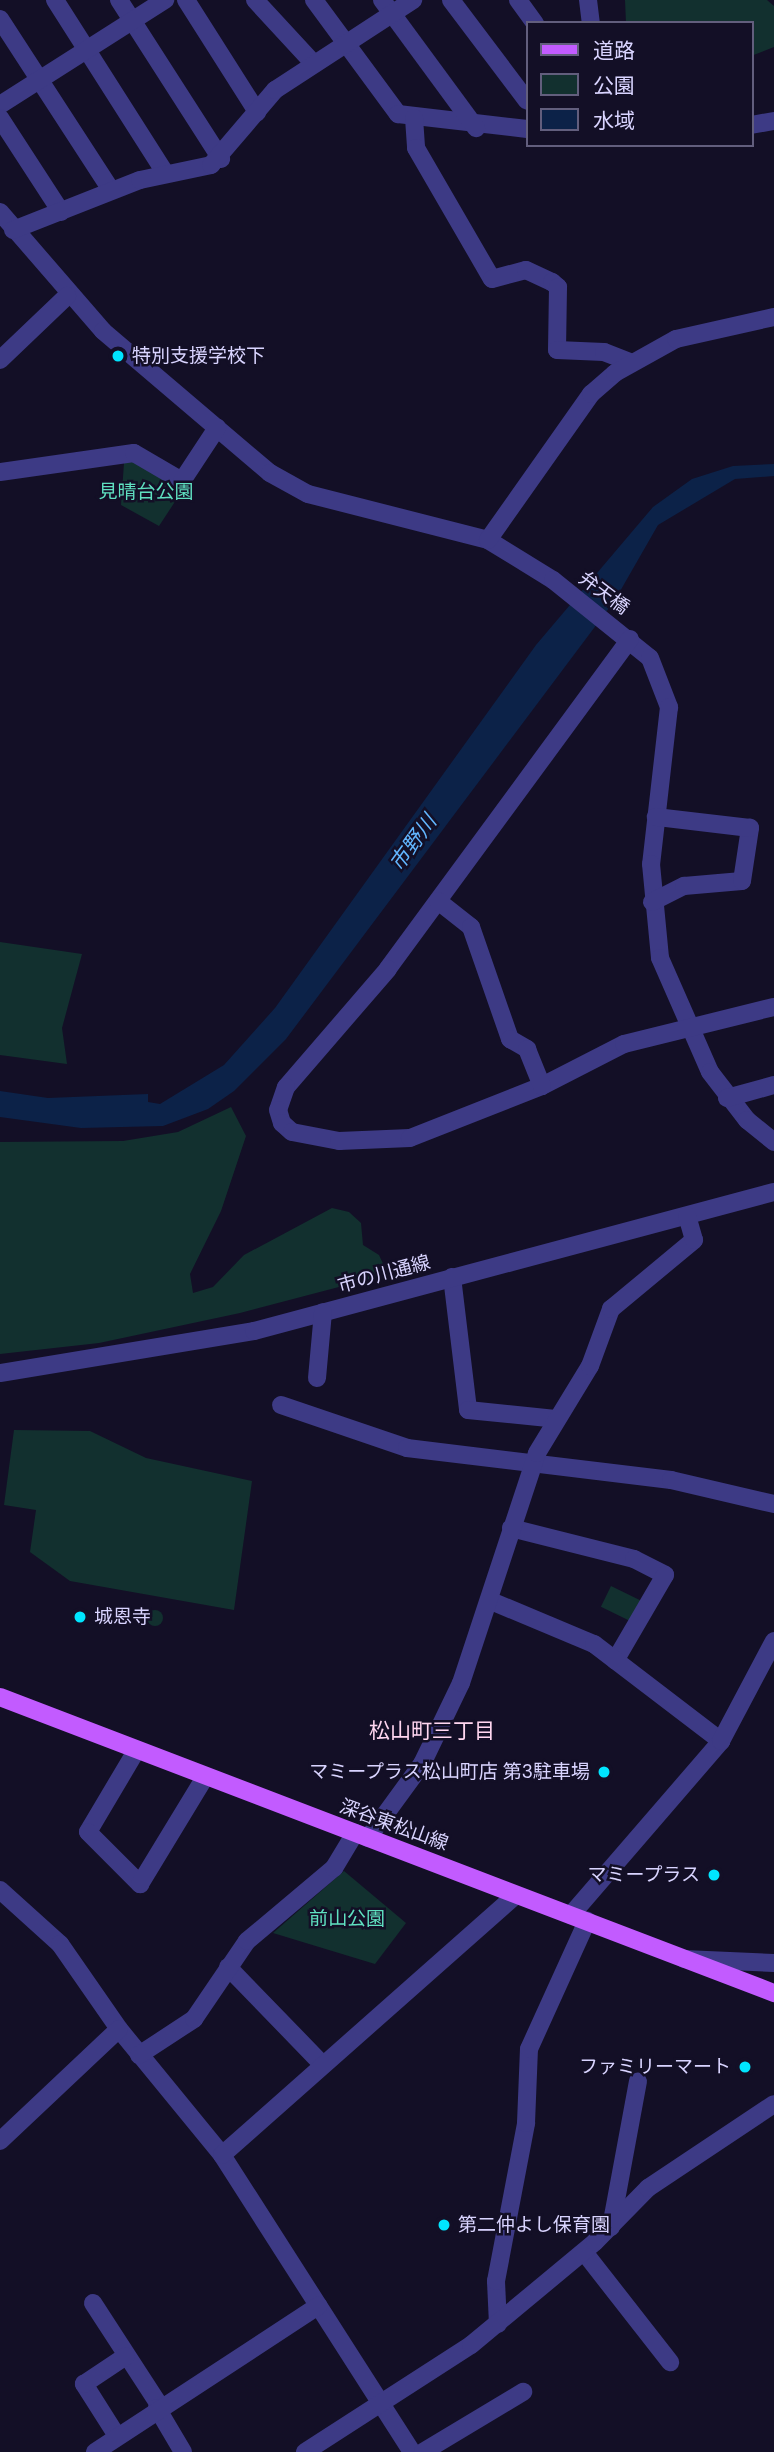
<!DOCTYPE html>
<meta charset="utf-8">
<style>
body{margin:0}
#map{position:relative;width:774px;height:2452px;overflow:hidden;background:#130f26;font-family:"DM Sans","Noto Sans JP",sans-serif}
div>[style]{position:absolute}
.green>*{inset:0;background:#12302f;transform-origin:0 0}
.round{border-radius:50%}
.water>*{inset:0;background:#0c2248}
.minor>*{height:18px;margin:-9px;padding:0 9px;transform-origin:9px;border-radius:9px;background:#3d3a85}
.major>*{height:18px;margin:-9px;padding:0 9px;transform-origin:9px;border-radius:9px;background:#c25bff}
.dots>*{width:19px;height:19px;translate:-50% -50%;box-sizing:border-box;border:4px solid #130f26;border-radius:50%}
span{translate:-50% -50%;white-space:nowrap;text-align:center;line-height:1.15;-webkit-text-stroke:5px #130f26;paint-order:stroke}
.poi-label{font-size:19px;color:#d9d4ff}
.left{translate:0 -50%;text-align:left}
.right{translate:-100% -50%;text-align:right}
.park-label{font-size:19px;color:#5fe0c0}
.street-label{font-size:19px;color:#d9d4ff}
.water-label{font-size:21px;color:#62b6ff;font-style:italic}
.neighbourhood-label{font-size:21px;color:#ffd6f0}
.legend{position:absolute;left:526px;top:21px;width:228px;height:126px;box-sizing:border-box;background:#130f26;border:2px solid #625e7d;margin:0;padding:9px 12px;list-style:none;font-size:21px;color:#d9d4ff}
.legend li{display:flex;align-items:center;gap:14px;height:35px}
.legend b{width:35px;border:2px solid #625e7d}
</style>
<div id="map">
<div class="green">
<div style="clip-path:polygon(625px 0,767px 0,774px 6px,774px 47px,751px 56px,751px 23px,626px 23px)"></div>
<div style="clip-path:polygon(139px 461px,182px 491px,159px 526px,121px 505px,124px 463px)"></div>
<div style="clip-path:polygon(0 942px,82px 954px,62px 1028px,67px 1064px,0 1055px)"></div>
<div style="clip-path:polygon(231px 1107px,246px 1136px,221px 1211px,190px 1274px,193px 1293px,213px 1287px,244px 1255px,332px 1208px,349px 1212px,361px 1223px,363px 1245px,379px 1255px,385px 1268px,377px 1277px,240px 1313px,99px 1343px,0 1354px,0 1142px,123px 1141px,178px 1132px)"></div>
<div style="clip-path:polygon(14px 1430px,90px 1431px,146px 1458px,252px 1481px,234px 1610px,70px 1581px,30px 1552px,36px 1510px,4px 1505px)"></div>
<div style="left:611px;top:1586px;width:37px;height:23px;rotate:26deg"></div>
<div class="round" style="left:147px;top:1610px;width:16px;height:16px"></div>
<div style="clip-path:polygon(344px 1871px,406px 1923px,375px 1964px,273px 1933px)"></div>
</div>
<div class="water">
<div style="clip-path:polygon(774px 464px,774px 476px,735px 479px,658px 525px,615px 600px,286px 1039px,234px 1091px,208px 1109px,163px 1126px,81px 1128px,0 1117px,0 1091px,48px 1098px,148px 1094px,148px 1102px,160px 1104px,224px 1065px,275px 1008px,536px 645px,653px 507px,692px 479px,733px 466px)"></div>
</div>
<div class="minor">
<div style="left:55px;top:0;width:206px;rotate:57.5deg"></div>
<div style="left:119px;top:0;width:189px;rotate:57.3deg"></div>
<div style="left:186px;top:0;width:133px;rotate:57.6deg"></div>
<div style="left:255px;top:0;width:87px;rotate:47.3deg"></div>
<div style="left:314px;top:0;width:142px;rotate:53.6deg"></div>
<div style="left:398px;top:114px;width:130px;rotate:6.6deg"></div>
<div style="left:382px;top:0;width:159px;rotate:53.7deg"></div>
<div style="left:451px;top:0;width:126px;rotate:53deg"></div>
<div style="left:518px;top:0;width:29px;rotate:54deg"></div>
<div style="left:588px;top:0;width:23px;rotate:83deg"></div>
<div style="left:0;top:19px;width:204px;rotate:57deg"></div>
<div style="left:0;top:105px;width:196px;rotate:-32.5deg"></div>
<div style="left:0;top:118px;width:112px;rotate:57deg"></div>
<div style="left:414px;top:118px;width:30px;rotate:86deg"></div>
<div style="left:416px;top:148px;width:151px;rotate:59.9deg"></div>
<div style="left:492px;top:279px;width:35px;rotate:-15deg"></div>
<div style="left:526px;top:270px;width:29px;rotate:25deg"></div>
<div style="left:552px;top:282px;width:8px;rotate:40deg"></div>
<div style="left:558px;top:287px;width:63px;rotate:90.9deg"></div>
<div style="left:557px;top:350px;width:47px;rotate:2.4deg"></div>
<div style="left:604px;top:352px;width:28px;rotate:21deg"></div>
<div style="left:751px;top:125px;width:23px;rotate:-10deg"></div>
<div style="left:0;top:212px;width:157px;rotate:49.1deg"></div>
<div style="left:103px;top:331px;width:219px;rotate:40.4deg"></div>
<div style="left:270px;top:473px;width:43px;rotate:28.9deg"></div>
<div style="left:308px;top:494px;width:186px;rotate:14.3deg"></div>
<div style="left:488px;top:540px;width:76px;rotate:31.6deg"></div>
<div style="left:553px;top:580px;width:124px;rotate:38.8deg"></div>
<div style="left:650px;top:658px;width:53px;rotate:68.8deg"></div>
<div style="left:669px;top:707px;width:158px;rotate:96.5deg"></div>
<div style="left:651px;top:864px;width:94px;rotate:84.5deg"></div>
<div style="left:660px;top:958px;width:124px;rotate:66.3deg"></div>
<div style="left:710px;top:1072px;width:61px;rotate:52.4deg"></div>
<div style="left:747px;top:1120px;width:35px;rotate:39deg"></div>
<div style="left:13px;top:230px;width:136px;rotate:-21.5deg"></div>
<div style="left:140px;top:180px;width:73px;rotate:-11.9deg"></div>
<div style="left:211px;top:165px;width:99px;rotate:-49.5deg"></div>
<div style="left:275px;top:90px;width:165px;rotate:-33.1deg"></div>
<div style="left:0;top:360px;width:93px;rotate:-43.7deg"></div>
<div style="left:0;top:472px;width:135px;rotate:-8.1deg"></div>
<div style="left:134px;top:453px;width:56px;rotate:30.3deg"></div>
<div style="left:182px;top:481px;width:64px;rotate:-56.6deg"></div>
<div style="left:488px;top:540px;width:179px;rotate:-54.8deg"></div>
<div style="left:591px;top:394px;width:32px;rotate:-41deg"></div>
<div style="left:615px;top:373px;width:70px;rotate:-29.1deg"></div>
<div style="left:676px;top:339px;width:100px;rotate:-12.7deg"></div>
<div style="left:630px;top:639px;width:409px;rotate:126.3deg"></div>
<div style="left:388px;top:969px;width:156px;rotate:130.8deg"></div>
<div style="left:286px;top:1087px;width:24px;rotate:109deg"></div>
<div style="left:278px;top:1110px;width:14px;rotate:73deg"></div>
<div style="left:282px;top:1123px;width:13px;rotate:42deg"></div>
<div style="left:292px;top:1132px;width:48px;rotate:10.8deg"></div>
<div style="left:339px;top:1141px;width:71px;rotate:-2.4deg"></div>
<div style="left:410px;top:1138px;width:142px;rotate:-21.5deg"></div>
<div style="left:542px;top:1086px;width:92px;rotate:-27.1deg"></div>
<div style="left:624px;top:1044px;width:154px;rotate:-13.9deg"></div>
<div style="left:438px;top:901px;width:42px;rotate:38.2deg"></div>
<div style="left:471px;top:927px;width:119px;rotate:70.8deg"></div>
<div style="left:510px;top:1039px;width:20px;rotate:30deg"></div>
<div style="left:527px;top:1049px;width:40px;rotate:68deg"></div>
<div style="left:652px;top:902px;width:36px;rotate:-27deg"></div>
<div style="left:684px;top:886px;width:58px;rotate:-4.9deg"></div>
<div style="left:742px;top:881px;width:54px;rotate:-81.4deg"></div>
<div style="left:750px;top:828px;width:95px;rotate:-173.3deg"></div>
<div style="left:727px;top:1098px;width:49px;rotate:-15.5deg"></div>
<div style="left:452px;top:1277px;width:134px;rotate:83.1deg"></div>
<div style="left:468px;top:1410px;width:88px;rotate:5.8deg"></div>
<div style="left:0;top:1373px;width:257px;rotate:-9.4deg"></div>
<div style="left:254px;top:1331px;width:538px;rotate:-14.97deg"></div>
<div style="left:317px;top:1378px;width:66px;rotate:-84.8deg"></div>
<div style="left:281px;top:1405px;width:133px;rotate:18.8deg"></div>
<div style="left:407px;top:1448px;width:266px;rotate:6.9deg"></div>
<div style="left:671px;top:1480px;width:106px;rotate:13.1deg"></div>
<div style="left:511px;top:1528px;width:127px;rotate:14.1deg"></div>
<div style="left:634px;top:1559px;width:35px;rotate:27deg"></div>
<div style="left:665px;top:1575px;width:99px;rotate:120.2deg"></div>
<div style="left:491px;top:1601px;width:112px;rotate:22.7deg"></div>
<div style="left:594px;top:1644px;width:160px;rotate:37.4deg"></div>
<div style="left:136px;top:1751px;width:94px;rotate:120.7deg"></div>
<div style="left:88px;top:1832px;width:74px;rotate:45deg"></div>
<div style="left:140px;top:1884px;width:125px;rotate:-58.7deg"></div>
<div style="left:368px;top:1838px;width:92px;rotate:-53.9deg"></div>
<div style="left:422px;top:1764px;width:90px;rotate:-64.3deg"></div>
<div style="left:461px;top:1683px;width:242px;rotate:-71.7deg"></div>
<div style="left:537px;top:1453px;width:102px;rotate:-58.7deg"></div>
<div style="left:590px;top:1366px;width:61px;rotate:-69.8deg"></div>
<div style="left:611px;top:1309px;width:108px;rotate:-39.7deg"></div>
<div style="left:694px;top:1240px;width:25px;rotate:-106deg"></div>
<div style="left:0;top:1890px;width:81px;rotate:42deg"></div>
<div style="left:60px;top:1944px;width:103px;rotate:55.2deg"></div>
<div style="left:119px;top:2029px;width:163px;rotate:50.7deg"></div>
<div style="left:222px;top:2155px;width:353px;rotate:57.4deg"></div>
<div style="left:571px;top:1915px;width:230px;rotate:-49.2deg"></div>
<div style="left:721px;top:1741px;width:113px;rotate:-62.1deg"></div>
<div style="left:684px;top:1959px;width:90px;rotate:2.5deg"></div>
<div style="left:228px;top:1967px;width:136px;rotate:45.9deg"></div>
<div style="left:139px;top:2055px;width:66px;rotate:-33.2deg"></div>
<div style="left:194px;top:2019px;width:94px;rotate:-55.8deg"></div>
<div style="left:247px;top:1941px;width:114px;rotate:-40deg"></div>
<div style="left:334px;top:1868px;width:41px;rotate:-59deg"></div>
<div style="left:0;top:2141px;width:163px;rotate:-43.3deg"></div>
<div style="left:222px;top:2155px;width:392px;rotate:-41.5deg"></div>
<div style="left:611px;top:2227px;width:148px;rotate:-79.5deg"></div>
<div style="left:584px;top:2252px;width:140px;rotate:52deg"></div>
<div style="left:93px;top:2303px;width:123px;rotate:57deg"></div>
<div style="left:498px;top:2324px;width:43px;rotate:-92.7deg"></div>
<div style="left:496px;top:2281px;width:161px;rotate:-79.2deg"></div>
<div style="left:526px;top:2123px;width:74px;rotate:-87.7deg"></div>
<div style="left:529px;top:2049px;width:141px;rotate:-65.6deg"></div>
<div style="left:157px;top:2408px;width:51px;rotate:59.4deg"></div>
<div style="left:117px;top:2436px;width:62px;rotate:-122.4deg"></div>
<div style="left:84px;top:2384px;width:50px;rotate:-33.7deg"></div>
<div style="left:95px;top:2452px;width:267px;rotate:-33.2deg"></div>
<div style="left:305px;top:2452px;width:197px;rotate:-32.8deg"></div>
<div style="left:471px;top:2345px;width:161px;rotate:-39.7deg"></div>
<div style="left:595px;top:2242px;width:76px;rotate:-45.5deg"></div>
<div style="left:648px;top:2188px;width:151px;rotate:-33.7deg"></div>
<div style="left:423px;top:2452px;width:117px;rotate:-31deg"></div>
</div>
<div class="major">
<div style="left:0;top:1697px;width:829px;rotate:20.93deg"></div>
</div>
<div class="dots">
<div style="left:118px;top:356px;background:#00e5ff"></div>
<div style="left:80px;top:1617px;background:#00e5ff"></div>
<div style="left:604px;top:1772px;background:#00e5ff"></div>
<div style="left:714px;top:1875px;background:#00e5ff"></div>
<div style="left:745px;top:2067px;background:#00e5ff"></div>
<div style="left:444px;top:2225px;background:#00e5ff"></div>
</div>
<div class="poi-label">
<span class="left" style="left:132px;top:356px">特別支援学校下</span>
<span class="left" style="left:94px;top:1617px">城恩寺</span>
<span class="right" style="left:590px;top:1772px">マミープラス松山町店 第3駐車場</span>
<span class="right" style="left:700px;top:1875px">マミープラス</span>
<span class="right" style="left:731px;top:2067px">ファミリーマート</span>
<span class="left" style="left:458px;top:2225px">第二仲よし保育園</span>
</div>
<div class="park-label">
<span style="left:146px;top:492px">見晴台公園</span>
<span style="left:347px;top:1919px">前山公園</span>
</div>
<div class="street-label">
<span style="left:604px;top:593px;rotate:37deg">弁天橋</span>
<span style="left:384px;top:1274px;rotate:-15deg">市の川通線</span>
<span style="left:394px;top:1825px;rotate:20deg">深谷東松山線</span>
</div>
<div class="water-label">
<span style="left:413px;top:843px;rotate:-54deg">市野川</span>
</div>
<div class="neighbourhood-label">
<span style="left:432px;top:1731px">松山町三丁目</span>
</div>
<ul class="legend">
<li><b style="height:9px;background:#c25bff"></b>道路</li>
<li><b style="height:19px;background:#12302f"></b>公園</li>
<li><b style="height:19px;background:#0c2248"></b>水域</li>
</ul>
</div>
